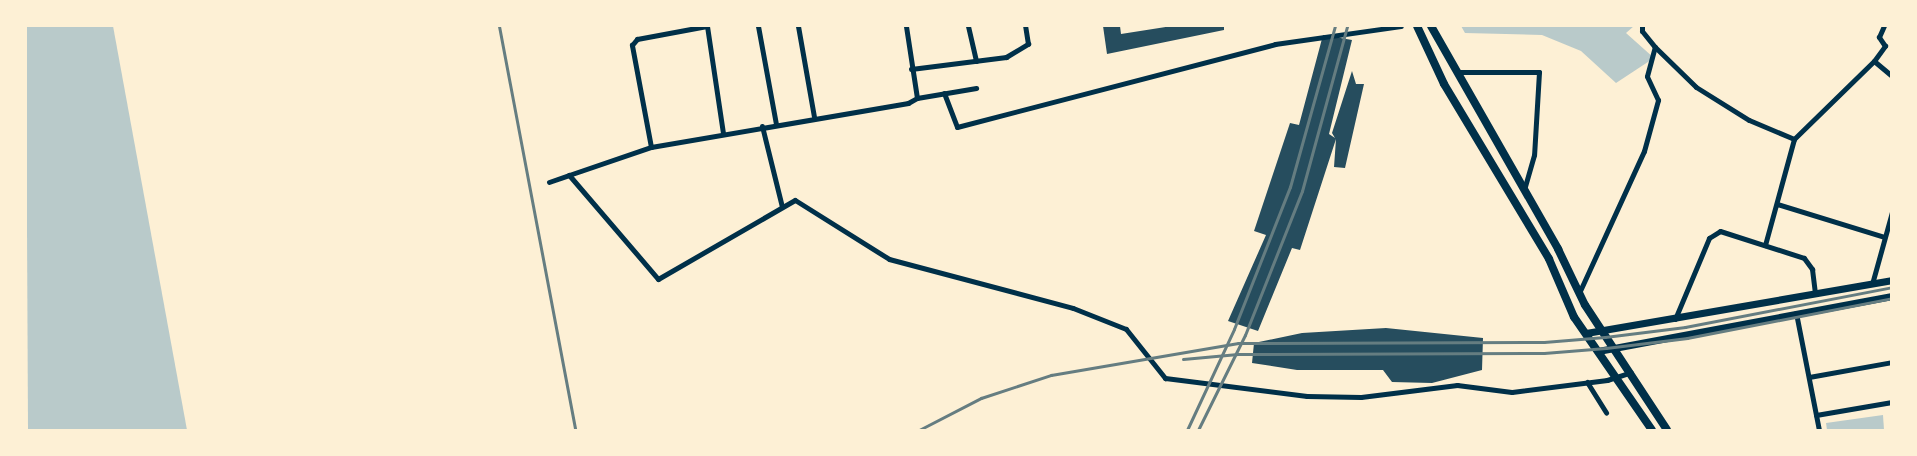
<!DOCTYPE html>
<style>
body{margin:0}
#map{position:relative;width:1917px;height:456px;overflow:hidden;background:#fdf0d5;font-family:Georgia,serif}
div>[style]{position:absolute}
.green>*{inset:0;background:#b9caca}
.building>*{inset:0;background:#264d5e}
.minor>*{height:5px;margin:-2.5px;padding:0 2.5px;transform-origin:2.5px;border-radius:2.5px;background:#003049}
.tertiary>*{height:7px;margin:-3.5px;padding:0 3.5px;transform-origin:3.5px;border-radius:3.5px;background:#003049}
.secondary>*{height:8px;margin:-4px;padding:0 4px;transform-origin:4px;border-radius:4px;background:#003049}
.rail>*{height:3px;margin:-1.5px;padding:0 1.5px;transform-origin:1.5px;border-radius:1.5px;background:#657d81}
span{translate:-50% -50%;white-space:nowrap;text-align:center;line-height:1.15;-webkit-text-stroke:6px #fdf0d5;paint-order:stroke}
.frame{position:absolute;inset:0;border:27px solid #fdf0d5;pointer-events:none}
</style>
<div id="map">
<div class="green">
<div style="clip-path:polygon(26px 26px,113px 26px,187px 430px,28px 430px)"></div>
<div style="clip-path:polygon(1461px 26px,1634px 26px,1626px 33px,1654px 58px,1616px 83px,1581px 51px,1542px 35px,1465px 33px)"></div>
<div style="clip-path:polygon(1883px 415px,1884px 430px,1827px 430px,1826px 423px)"></div>
</div>
<div class="building">
<div style="clip-path:polygon(1103px 26px,1120px 26px,1121px 34px,1172px 26px,1224px 26px,1224px 30px,1107px 54px)"></div>
<div style="clip-path:polygon(1323px 35px,1352px 40px,1329px 134px,1335px 138px,1332px 133px,1352px 71px,1356px 84px,1364px 84px,1345px 168px,1334px 167px,1336px 139px,1300px 250px,1292px 248px,1258px 331px,1228px 321px,1266px 235px,1254px 231px,1290px 123px,1299px 125px)"></div>
<div style="clip-path:polygon(1386px 328px,1483px 338px,1482px 370px,1432px 383px,1392px 382px,1383px 370px,1297px 370px,1252px 363px,1254px 343px,1302px 333px)"></div>
</div>
<div class="minor">
<div style="left:707px;top:26px;width:108px;rotate:81.5deg"></div>
<div style="left:758px;top:26px;width:100px;rotate:79.6deg"></div>
<div style="left:798px;top:26px;width:92px;rotate:80deg"></div>
<div style="left:968px;top:26px;width:36px;rotate:77deg"></div>
<div style="left:1642px;top:26px;width:5px;rotate:90deg"></div>
<div style="left:1642px;top:31px;width:21px;rotate:51deg"></div>
<div style="left:1655px;top:47px;width:57px;rotate:44.3deg"></div>
<div style="left:1696px;top:87px;width:62px;rotate:31.9deg"></div>
<div style="left:1749px;top:120px;width:49px;rotate:22.9deg"></div>
<div style="left:1794px;top:139px;width:110px;rotate:105.3deg"></div>
<div style="left:1874px;top:61px;width:23px;rotate:40deg"></div>
<div style="left:911px;top:69px;width:96px;rotate:-7.2deg"></div>
<div style="left:1006px;top:57px;width:26px;rotate:-31deg"></div>
<div style="left:1028px;top:44px;width:18px;rotate:-99deg"></div>
<div style="left:1457px;top:72px;width:82px"></div>
<div style="left:1539px;top:72px;width:83px;rotate:93.4deg"></div>
<div style="left:1534px;top:155px;width:36px;rotate:106deg"></div>
<div style="left:944px;top:93px;width:36px;rotate:69deg"></div>
<div style="left:957px;top:127px;width:329px;rotate:-14.6deg"></div>
<div style="left:1275px;top:44px;width:127px;rotate:-8.1deg"></div>
<div style="left:917px;top:98px;width:60px;rotate:-9.6deg"></div>
<div style="left:762px;top:126px;width:83px;rotate:76.1deg"></div>
<div style="left:1794px;top:139px;width:112px;rotate:-44.3deg"></div>
<div style="left:1874px;top:61px;width:19px;rotate:-54deg"></div>
<div style="left:1885px;top:46px;width:11px;rotate:-124deg"></div>
<div style="left:1879px;top:37px;width:12px;rotate:-66deg"></div>
<div style="left:651px;top:147px;width:104px;rotate:-100.6deg"></div>
<div style="left:632px;top:45px;width:8px;rotate:-50deg"></div>
<div style="left:637px;top:39px;width:71px;rotate:-10.5deg"></div>
<div style="left:569px;top:175px;width:87px;rotate:-18.9deg"></div>
<div style="left:651px;top:147px;width:261px;rotate:-9.7deg"></div>
<div style="left:908px;top:103px;width:10px;rotate:-29deg"></div>
<div style="left:917px;top:98px;width:73px;rotate:-98.7deg"></div>
<div style="left:549px;top:182px;width:21px;rotate:-19deg"></div>
<div style="left:569px;top:175px;width:137px;rotate:49.4deg"></div>
<div style="left:658px;top:279px;width:158px;rotate:-30deg"></div>
<div style="left:795px;top:200px;width:111px;rotate:32.1deg"></div>
<div style="left:889px;top:259px;width:190px;rotate:14.9deg"></div>
<div style="left:1073px;top:308px;width:57px;rotate:21.6deg"></div>
<div style="left:1126px;top:329px;width:63px;rotate:51.5deg"></div>
<div style="left:1165px;top:378px;width:143px;rotate:7.2deg"></div>
<div style="left:1307px;top:396px;width:54px;rotate:1.1deg"></div>
<div style="left:1361px;top:397px;width:97px;rotate:-7.1deg"></div>
<div style="left:1457px;top:385px;width:55px;rotate:7.3deg"></div>
<div style="left:1512px;top:392px;width:96px;rotate:-7.2deg"></div>
<div style="left:1607px;top:380px;width:25px;rotate:-18deg"></div>
<div style="left:1777px;top:204px;width:112px;rotate:17.1deg"></div>
<div style="left:1872px;top:284px;width:75px;rotate:-74.5deg"></div>
<div style="left:1579px;top:293px;width:156px;rotate:-65.4deg"></div>
<div style="left:1644px;top:151px;width:53px;rotate:-74.6deg"></div>
<div style="left:1658px;top:100px;width:26px;rotate:-115deg"></div>
<div style="left:1647px;top:76px;width:30px;rotate:-75deg"></div>
<div style="left:1796px;top:313px;width:119px;rotate:78.9deg"></div>
<div style="left:1675px;top:319px;width:88px;rotate:-67.2deg"></div>
<div style="left:1709px;top:238px;width:13px;rotate:-32deg"></div>
<div style="left:1720px;top:231px;width:88px;rotate:17.8deg"></div>
<div style="left:1804px;top:258px;width:14px;rotate:54deg"></div>
<div style="left:1812px;top:269px;width:25px;rotate:83deg"></div>
<div style="left:1809px;top:377px;width:84px;rotate:-10.2deg"></div>
<div style="left:1587px;top:382px;width:36px;rotate:58deg"></div>
<div style="left:1816px;top:415px;width:77px;rotate:-9.7deg"></div>
</div>
<div class="tertiary">
<div style="left:1586px;top:333px;width:311px;rotate:-9.8deg"></div>
<div style="left:1598px;top:351px;width:299px;rotate:-10.6deg"></div>
</div>
<div class="secondary">
<div style="left:1417px;top:26px;width:64px;rotate:65deg"></div>
<div style="left:1444px;top:84px;width:204px;rotate:59deg"></div>
<div style="left:1549px;top:259px;width:63px;rotate:66.7deg"></div>
<div style="left:1574px;top:317px;width:137px;rotate:55.4deg"></div>
<div style="left:1431px;top:26px;width:257px;rotate:60.3deg"></div>
<div style="left:1558px;top:249px;width:62px;rotate:64.3deg"></div>
<div style="left:1585px;top:305px;width:149px;rotate:56.7deg"></div>
</div>
<div class="rail">
<div style="left:499px;top:26px;width:411px;rotate:79.3deg"></div>
<div style="left:1183px;top:359px;width:55px;rotate:-5.2deg"></div>
<div style="left:1238px;top:354px;width:306px;rotate:-0.2deg"></div>
<div style="left:1544px;top:353px;width:62px;rotate:-4.6deg"></div>
<div style="left:1606px;top:348px;width:82px;rotate:-7deg"></div>
<div style="left:1687px;top:338px;width:209px;rotate:-11deg"></div>
<div style="left:919px;top:430px;width:70px;rotate:-27.3deg"></div>
<div style="left:981px;top:398px;width:74px;rotate:-18.2deg"></div>
<div style="left:1051px;top:375px;width:190px;rotate:-9.7deg"></div>
<div style="left:1238px;top:343px;width:306px;rotate:-0.2deg"></div>
<div style="left:1544px;top:342px;width:61px;rotate:-4.7deg"></div>
<div style="left:1605px;top:337px;width:81px;rotate:-7.1deg"></div>
<div style="left:1685px;top:327px;width:211px;rotate:-10.9deg"></div>
<div style="left:1187px;top:430px;width:111px;rotate:-65deg"></div>
<div style="left:1234px;top:329px;width:153px;rotate:-68.5deg"></div>
<div style="left:1290px;top:187px;width:167px;rotate:-74.4deg"></div>
<div style="left:1198px;top:430px;width:106px;rotate:-63.7deg"></div>
<div style="left:1245px;top:335px;width:155px;rotate:-68.4deg"></div>
<div style="left:1302px;top:191px;width:171px;rotate:-74.7deg"></div>
</div>
<div class="frame"></div>
</div>
